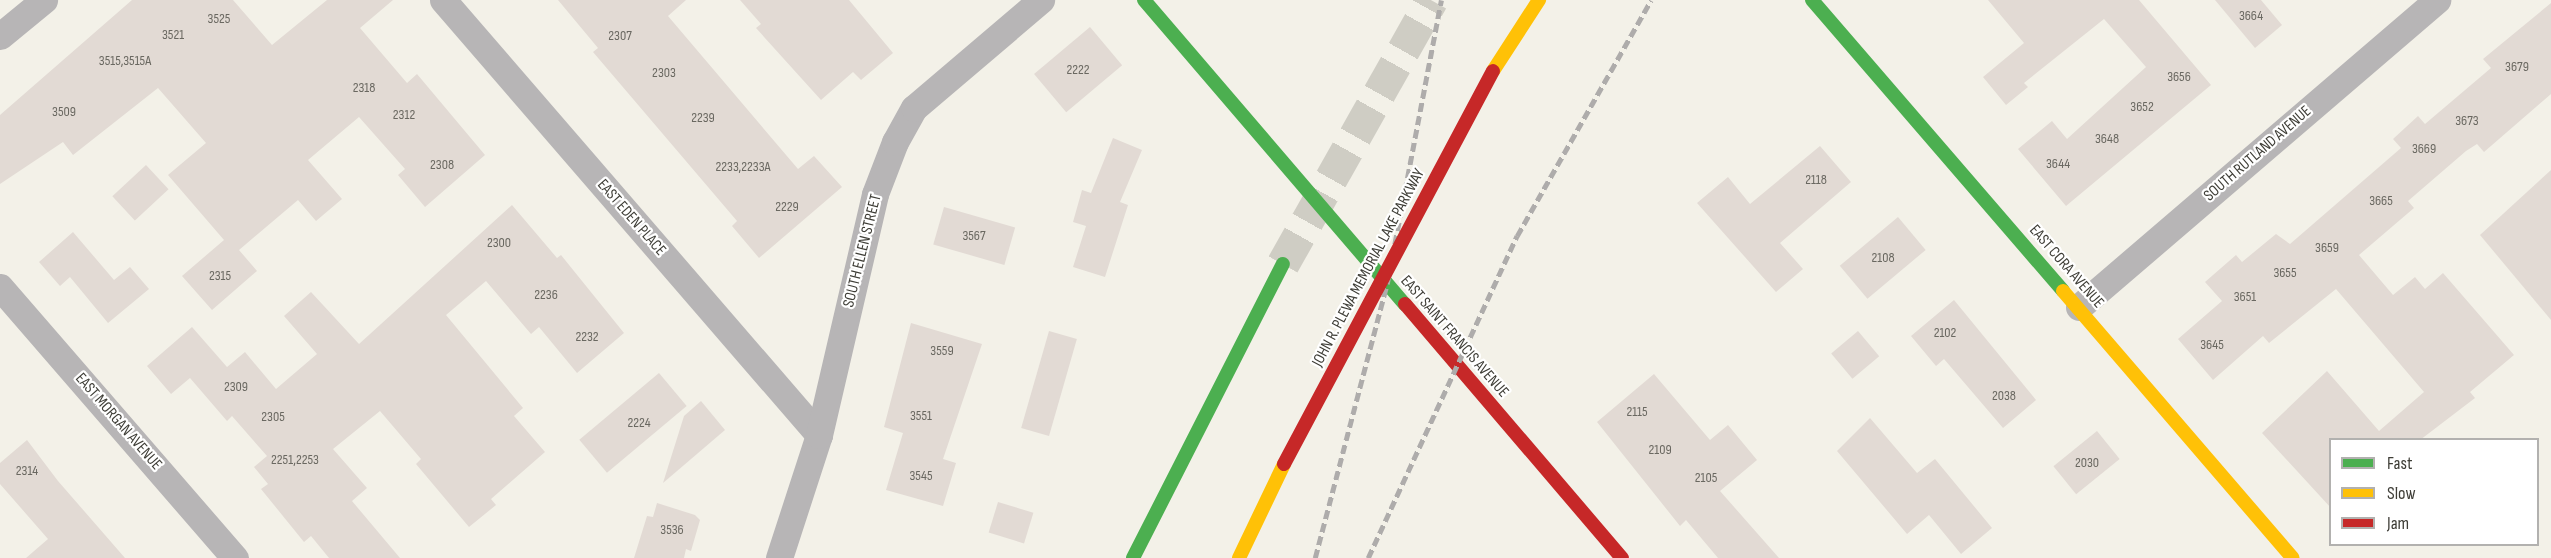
<!DOCTYPE html>
<style>
body{margin:0}
#map{position:relative;width:2551px;height:558px;overflow:hidden;background:#f3f1e8;font-family:"Sofia Sans Condensed",sans-serif}
div>[style]{position:absolute}
.building>*{inset:0;background:#e2dad4;transform-origin:0 0}
.primary-tunnel>*{height:33px;margin-top:-16.5px;transform-origin:0;background:repeating-linear-gradient(90deg,#cfcdc4 0 33px,transparent 0 49px)}
.street>*{height:27px;margin:-13.5px;padding:0 13.5px;transform-origin:13.5px;border-radius:13.5px;background:#b7b5b6}
.fast>*{height:14px;margin:-7px;padding:0 7px;transform-origin:7px;border-radius:7px;background:#4caf50}
.slow>*{height:14px;margin:-7px;padding:0 7px;transform-origin:7px;border-radius:7px;background:#ffc107}
.jam>*{height:14px;margin:-7px;padding:0 7px;transform-origin:7px;border-radius:7px;background:#c62828}
.rail>*{height:4.5px;margin-top:-2.25px;transform-origin:0;background:repeating-linear-gradient(90deg,#aeacab 0 9px,transparent 0 13.5px)}
.jam-bridge>*{height:14px;margin:-7px;padding:0 7px;transform-origin:7px;border-radius:7px;background:#c62828}
span{translate:-50% -50%;white-space:nowrap;text-align:center;line-height:1.15;-webkit-text-stroke:4.5px #fff;paint-order:stroke}
.number-label{font-size:14px;color:#6a6861}
.number-label span{-webkit-text-stroke-width:0}
.street-label{font-size:16px;color:#3e3d36}
.legend{position:absolute;left:2329px;top:438px;width:210px;height:108px;box-sizing:border-box;background:#fff;border:2px solid #b2b1af;margin:0;padding:8px 10px;list-style:none;font-size:18px;color:#3e3d36}
.legend li{display:flex;align-items:center;gap:12px;height:30px}
.legend b{width:30px;border:2px solid #b2b1af}
</style>
<div id="map">
<div class="building">
<div style="clip-path:polygon(132px 0,233px 0,272px 45px,327px 0,393px 0,360px 28px,407px 83px,417px 74px,485px 155px,425px 207px,398px 175px,405px 169px,359px 117px,308px 160px,342px 199px,316px 221px,298px 200px,239px 250px,257px 271px,212px 310px,182px 276px,224px 240px,168px 175px,206px 143px,158px 88px,73px 155px,63px 142px,0 184px,0 115px)"></div>
<div style="clip-path:polygon(558px 0,686px 0,668px 16px,798px 169px,814px 156px,842px 187px,759px 258px,732px 226px,737px 221px,593px 52px,598px 48px)"></div>
<div style="clip-path:polygon(740px 0,849px 0,893px 53px,861px 80px,853px 72px,821px 100px,756px 28px,761px 24px)"></div>
<div style="clip-path:polygon(1988px 0,2139px 0,2211px 85px,2066px 206px,2018px 149px,2052px 121px,2067px 139px,2146px 67px,2104px 19px,2024px 83px,2028px 87px,2006px 105px,1983px 77px,2024px 43px)"></div>
<div style="clip-path:polygon(2215px 0,2261px 0,2282px 25px,2255px 48px)"></div>
<div style="clip-path:polygon(2551px 3px,2551px 94px,2484px 152px,2477px 144px,2466px 151px,2408px 201px,2414px 208px,2359px 255px,2393px 295px,2415px 277px,2425px 289px,2443px 273px,2514px 355px,2470px 392px,2475px 398px,2420px 440px,2331px 440px,2331px 508px,2262px 433px,2327px 371px,2379px 431px,2424px 392px,2336px 289px,2269px 343px,2263px 336px,2213px 380px,2178px 339px,2222px 301px,2205px 282px,2236px 255px,2242px 262px,2276px 234px,2290px 244px,2401px 148px,2393px 139px,2418px 116px,2425px 124px,2491px 68px,2483px 59px)"></div>
<div style="left:1090px;top:27px;width:50px;height:73px;rotate:50deg"></div>
<div style="clip-path:polygon(1113px 138px,1142px 150px,1120px 202px,1128px 205px,1105px 277px,1073px 267px,1086px 226px,1073px 222px,1082px 190px,1091px 193px)"></div>
<div style="clip-path:polygon(1820px 146px,1851px 182px,1780px 243px,1803px 269px,1776px 292px,1697px 203px,1728px 177px,1750px 204px)"></div>
<div style="left:146px;top:165px;width:33px;height:46px;rotate:47deg"></div>
<div style="clip-path:polygon(2551px 170px,2551px 320px,2480px 235px)"></div>
<div style="clip-path:polygon(512px 205px,557px 258px,561px 255px,624px 333px,577px 373px,539px 327px,531px 334px,486px 281px,446px 315px,523px 408px,514px 416px,545px 452px,491px 499px,496px 505px,469px 527px,416px 464px,421px 459px,380px 411px,333px 449px,367px 488px,352px 501px,400px 558px,329px 558px,311px 536px,304px 542px,261px 489px,268px 484px,254px 467px,267px 456px,232px 416px,227px 421px,190px 378px,171px 394px,147px 366px,192px 327px,227px 367px,245px 352px,276px 389px,317px 354px,284px 316px,311px 292px,359px 344px)"></div>
<div style="left:944px;top:207px;width:74px;height:39px;rotate:16deg"></div>
<div style="left:1898px;top:217px;width:43px;height:76px;rotate:50deg"></div>
<div style="clip-path:polygon(73px 232px,114px 280px,130px 267px,149px 289px,108px 323px,70px 277px,60px 286px,39px 262px)"></div>
<div style="clip-path:polygon(1954px 300px,2036px 400px,2003px 428px,1944px 359px,1936px 366px,1911px 336px)"></div>
<div style="clip-path:polygon(911px 323px,982px 344px,943px 459px,956px 463px,943px 506px,886px 490px,903px 433px,884px 427px)"></div>
<div style="left:1049px;top:331px;width:29px;height:101px;rotate:16deg"></div>
<div style="left:1858px;top:331px;width:33px;height:35px;rotate:50deg"></div>
<div style="left:659px;top:373px;width:43px;height:104px;rotate:50deg"></div>
<div style="clip-path:polygon(1654px 374px,1710px 440px,1728px 425px,1757px 460px,1720px 491px,1779px 558px,1718px 558px,1686px 520px,1680px 526px,1597px 422px)"></div>
<div style="clip-path:polygon(701px 401px,725px 430px,663px 483px,684px 416px)"></div>
<div style="clip-path:polygon(1870px 418px,1917px 473px,1935px 459px,1992px 528px,1961px 554px,1929px 515px,1907px 534px,1837px 451px)"></div>
<div style="left:2097px;top:431px;width:36px;height:56px;rotate:51deg"></div>
<div style="clip-path:polygon(27px 440px,58px 481px,125px 558px,26px 558px,48px 539px,0 484px,0 463px)"></div>
<div style="left:998px;top:502px;width:37px;height:32px;rotate:17deg"></div>
<div style="clip-path:polygon(657px 503px,695px 515px,700px 520px,691px 551px,686px 549px,684px 558px,634px 558px,647px 516px,653px 517px)"></div>
</div>
<div class="primary-tunnel">
<div style="left:1283px;top:264px;width:303px;rotate:-60.6deg"></div>
</div>
<div class="street">
<div style="left:443px;top:0;width:575px;rotate:49.16deg"></div>
<div style="left:0;top:36px;width:57px;rotate:-39.3deg"></div>
<div style="left:0;top:287px;width:359px;rotate:49.1deg"></div>
<div style="left:2079px;top:307px;width:472px;rotate:-40.6deg"></div>
<div style="left:779px;top:558px;width:129px;rotate:-72deg"></div>
<div style="left:819px;top:435px;width:247px;rotate:-76.9deg"></div>
<div style="left:875px;top:194px;width:56px;rotate:-69deg"></div>
<div style="left:895px;top:142px;width:39px;rotate:-61deg"></div>
<div style="left:914px;top:108px;width:167px;rotate:-40.4deg"></div>
</div>
<div class="fast">
<div style="left:1144px;top:0;width:401px;rotate:49.4deg"></div>
<div style="left:1812px;top:0;width:384px;rotate:49.2deg"></div>
<div style="left:1133px;top:558px;width:330px;rotate:-63deg"></div>
</div>
<div class="slow">
<div style="left:1493px;top:71px;width:85px;rotate:-57.1deg"></div>
<div style="left:2063px;top:291px;width:352px;rotate:49.3deg"></div>
<div style="left:1239px;top:558px;width:104px;rotate:-64.4deg"></div>
</div>
<div class="jam">
<div style="left:1405px;top:304px;width:334px;rotate:49.5deg"></div>
</div>
<div class="rail">
<div style="left:1315px;top:558px;width:283px;rotate:-75.3deg"></div>
<div style="left:1387px;top:284px;width:289px;rotate:-79.2deg"></div>
<div style="left:1368px;top:558px;width:355px;rotate:-65.2deg"></div>
<div style="left:1517px;top:236px;width:271px;rotate:-60.4deg"></div>
</div>
<div class="jam-bridge">
<div style="left:1284px;top:464px;width:445px;rotate:-62deg"></div>
</div>
<div class="number-label">
<span style="left:2251px;top:16px">3664</span>
<span style="left:219px;top:19px">3525</span>
<span style="left:173px;top:35px">3521</span>
<span style="left:620px;top:36px">2307</span>
<span style="left:125px;top:61px">3515,3515A</span>
<span style="left:2517px;top:67px">3679</span>
<span style="left:1078px;top:70px">2222</span>
<span style="left:664px;top:73px">2303</span>
<span style="left:2179px;top:77px">3656</span>
<span style="left:364px;top:88px">2318</span>
<span style="left:2142px;top:107px">3652</span>
<span style="left:64px;top:112px">3509</span>
<span style="left:404px;top:115px">2312</span>
<span style="left:703px;top:118px">2239</span>
<span style="left:2467px;top:121px">3673</span>
<span style="left:2107px;top:139px">3648</span>
<span style="left:2424px;top:149px">3669</span>
<span style="left:2058px;top:164px">3644</span>
<span style="left:442px;top:165px">2308</span>
<span style="left:743px;top:167px">2233,2233A</span>
<span style="left:1816px;top:180px">2118</span>
<span style="left:2381px;top:201px">3665</span>
<span style="left:787px;top:207px">2229</span>
<span style="left:974px;top:236px">3567</span>
<span style="left:499px;top:243px">2300</span>
<span style="left:2327px;top:248px">3659</span>
<span style="left:1883px;top:258px">2108</span>
<span style="left:2285px;top:273px">3655</span>
<span style="left:220px;top:276px">2315</span>
<span style="left:546px;top:295px">2236</span>
<span style="left:2245px;top:297px">3651</span>
<span style="left:1945px;top:333px">2102</span>
<span style="left:587px;top:337px">2232</span>
<span style="left:2212px;top:345px">3645</span>
<span style="left:942px;top:351px">3559</span>
<span style="left:236px;top:387px">2309</span>
<span style="left:2004px;top:396px">2038</span>
<span style="left:1637px;top:412px">2115</span>
<span style="left:921px;top:416px">3551</span>
<span style="left:273px;top:417px">2305</span>
<span style="left:639px;top:423px">2224</span>
<span style="left:1660px;top:450px">2109</span>
<span style="left:295px;top:460px">2251,2253</span>
<span style="left:2087px;top:463px">2030</span>
<span style="left:27px;top:471px">2314</span>
<span style="left:921px;top:476px">3545</span>
<span style="left:1706px;top:478px">2105</span>
<span style="left:672px;top:530px">3536</span>
</div>
<div class="street-label">
<span style="left:2258px;top:154px;rotate:-41deg">SOUTH RUTLAND AVENUE</span>
<span style="left:631px;top:218px;rotate:49deg">EAST EDEN PLACE</span>
<span style="left:863px;top:251px;rotate:-76deg">SOUTH ELLEN STREET</span>
<span style="left:2066px;top:267px;rotate:49deg">EAST CORA AVENUE</span>
<span style="left:1369px;top:268px;rotate:-62deg">JOHN R. PLEWA MEMORIAL LAKE PARKWAY</span>
<span style="left:1454px;top:337px;rotate:49deg">EAST SAINT FRANCIS AVENUE</span>
<span style="left:118px;top:422px;rotate:49deg">EAST MORGAN AVENUE</span>
</div>
<ul class="legend">
<li><b style="height:8px;background:#4caf50"></b>Fast</li>
<li><b style="height:8px;background:#ffc107"></b>Slow</li>
<li><b style="height:8px;background:#c62828"></b>Jam</li>
</ul>
</div>
